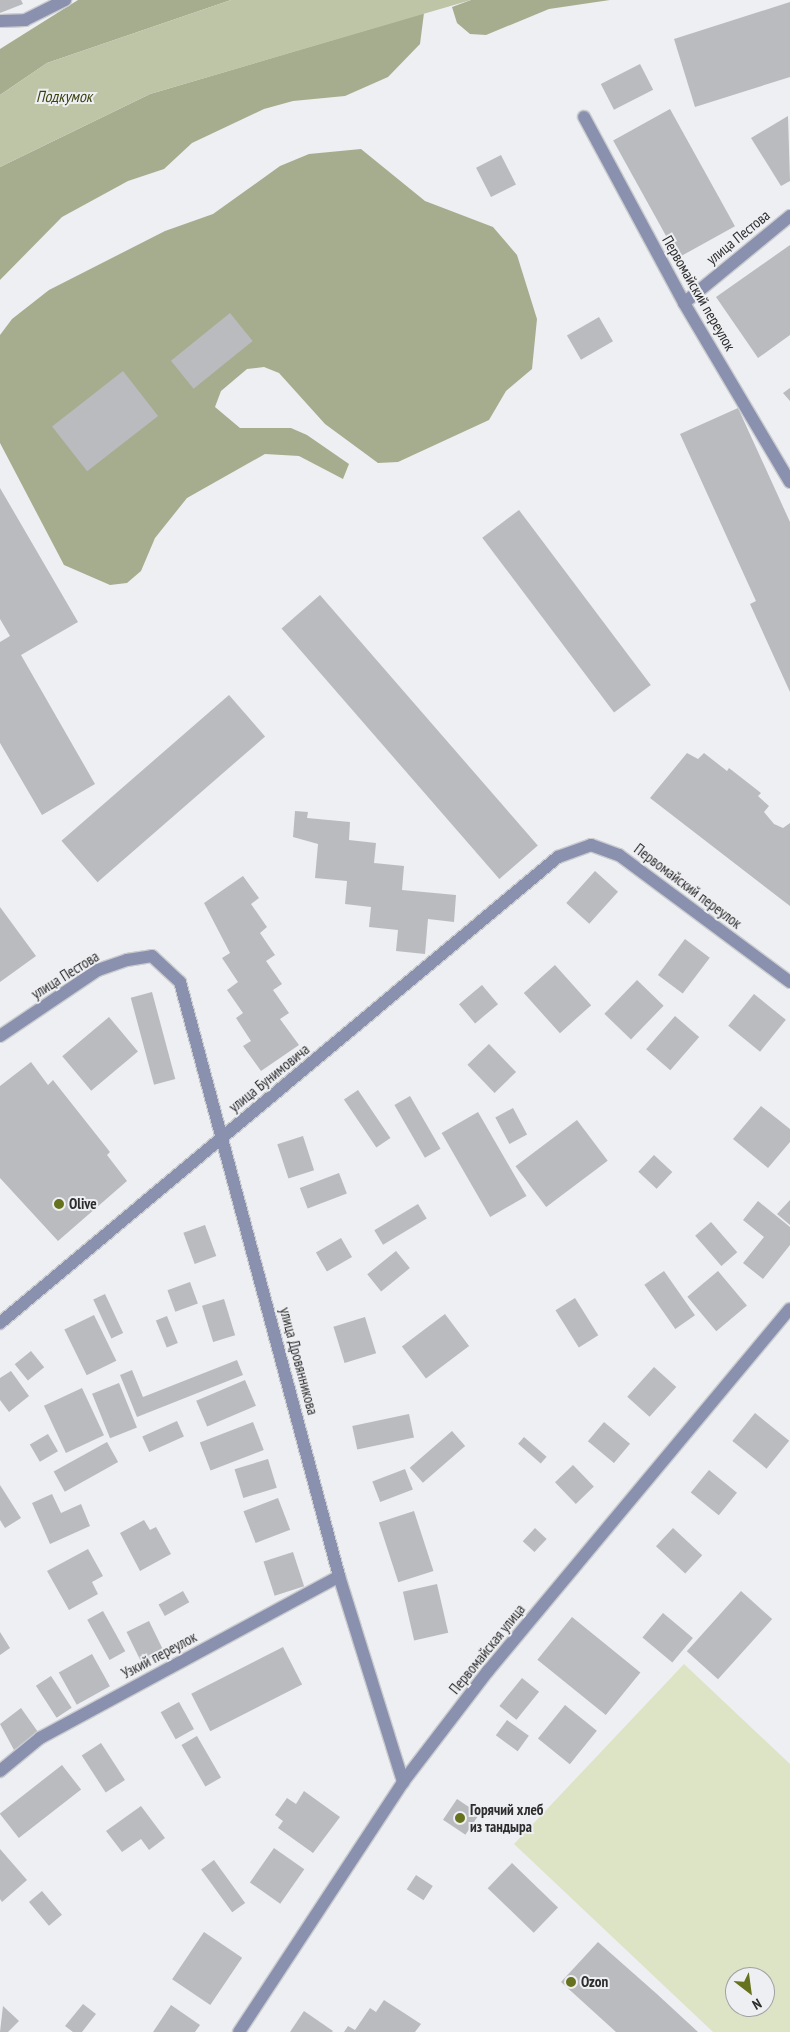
<!DOCTYPE html>
<meta charset="utf-8">
<style>
body{margin:0}
#map{position:relative;width:790px;height:2032px;overflow:hidden;background:#eeeff2;font-family:"PT Sans Narrow",sans-serif}
div>[style]{position:absolute}
.green>*{inset:0;background:#dde4c5}
.forest>*{inset:0;background:#a6ad8f}
.water>*{inset:0;background:#bec4a6}
.building>*{inset:0;background:#babbbe;transform-origin:0 0}
.roads{filter:drop-shadow(1px 0 #cbcccf) drop-shadow(-1px 0 #cbcccf) drop-shadow(0 1px #cbcccf) drop-shadow(0 -1px #cbcccf)}
.minor>*{height:12px;margin:-6px;padding:0 6px;transform-origin:6px;border-radius:6px;background:#8a91af}
.dots>*{width:14px;height:14px;translate:-50% -50%;box-sizing:border-box;border:2px solid #eeeff2;border-radius:50%}
span{translate:-50% -50%;white-space:nowrap;text-align:center;line-height:1.15;-webkit-text-stroke:4px #eeeff2;paint-order:stroke}
.street-label{font-size:15px;color:#2d2d2e}
.poi-label{font-size:15px;color:#2d2d2e;font-weight:700}
.left{translate:0 -50%;text-align:left}
.water-label{font-size:16px;color:#3b430f;font-style:italic}
.north{position:absolute;left:725px;top:1967px;width:50px;height:50px;box-sizing:border-box;background:#eeeff2;border:1px solid #a1a1a4;border-radius:50%;rotate:150deg;font-size:14px;font-weight:700;line-height:20px;text-align:center;color:#2d2d2e}
.north::after{content:'';display:block;margin:auto;width:18px;height:22px;background:#66721d;clip-path:polygon(50% 0,100% 100%,50% 72%,0 100%)}
</style>
<div id="map">
<div class="green">
<div style="clip-path:polygon(evenodd,684px 1664px,790px 1764px,790px 2032px,713px 2032px,514px 1844px,684px 1664px,735px 1977px,765px 1977px,765px 2007px,735px 2007px,735px 1977px)"></div>
</div>
<div class="forest">
<div style="clip-path:polygon(78px 0,231px 0,47px 63px,0 95px,0 49px)"></div>
<div style="clip-path:polygon(471px 0,610px 0,549px 9px,486px 35px,470px 34px,457px 23px,452px 7px)"></div>
<div style="clip-path:polygon(424px 13px,420px 44px,388px 77px,345px 96px,293px 101px,264px 109px,192px 143px,164px 169px,128px 181px,62px 217px,0 280px,0 167px,150px 94px)"></div>
<div style="clip-path:polygon(361px 149px,425px 201px,493px 227px,517px 255px,537px 319px,532px 369px,506px 391px,489px 420px,398px 462px,378px 463px,325px 424px,279px 373px,264px 367px,247px 369px,221px 391px,215px 407px,240px 428px,291px 428px,307px 435px,349px 464px,343px 479px,299px 456px,265px 454px,187px 498px,155px 538px,141px 571px,127px 583px,110px 585px,64px 565px,0 443px,0 335px,12px 319px,49px 290px,165px 231px,213px 214px,280px 166px,309px 154px)"></div>
</div>
<div class="water">
<div style="clip-path:polygon(231px 0,471px 0,150px 94px,0 167px,0 95px,47px 63px)"></div>
</div>
<div class="building">
<div style="clip-path:polygon(0 0,21px 0,23px 4px,0 13px)"></div>
<div style="clip-path:polygon(790px 2px,790px 77px,695px 107px,674px 39px)"></div>
<div style="left:640px;top:64px;width:29px;height:44px;rotate:63deg"></div>
<div style="left:670px;top:109px;width:134px;height:65px;rotate:61deg"></div>
<div style="clip-path:polygon(788px 116px,790px 181px,781px 186px,751px 138px)"></div>
<div style="left:501px;top:155px;width:33px;height:28px;rotate:63deg"></div>
<div style="clip-path:polygon(790px 245px,790px 335px,758px 358px,716px 297px)"></div>
<div style="left:230px;top:313px;width:36px;height:76px;rotate:51deg"></div>
<div style="left:599px;top:317px;width:28px;height:37px;rotate:60deg"></div>
<div style="left:123px;top:371px;width:57px;height:90px;rotate:52deg"></div>
<div style="clip-path:polygon(790px 388px,790px 401px,783px 393px)"></div>
<div style="clip-path:polygon(738px 408px,790px 522px,790px 692px,750px 604px,756px 601px,680px 434px)"></div>
<div style="clip-path:polygon(0 488px,78px 622px,21px 655px,95px 784px,42px 815px,0 743px,0 642px,10px 636px,0 619px)"></div>
<div style="left:519px;top:510px;width:219px;height:46px;rotate:53deg"></div>
<div style="left:320px;top:595px;width:332px;height:51px;rotate:49deg"></div>
<div style="left:229px;top:695px;width:55px;height:222px;rotate:49deg"></div>
<div style="clip-path:polygon(687px 753px,698px 759px,704px 753px,727px 771px,729px 768px,761px 793px,758px 796px,769px 806px,764px 812px,774px 824px,783px 828px,790px 823px,790px 906px,650px 798px)"></div>
<div style="clip-path:polygon(295px 811px,308px 812px,307px 818px,350px 822px,349px 840px,376px 843px,374px 863px,404px 866px,402px 890px,456px 895px,454px 922px,428px 919px,425px 954px,396px 951px,398px 930px,369px 927px,371px 907px,345px 904px,347px 881px,315px 878px,318px 844px,293px 837px)"></div>
<div style="left:595px;top:871px;width:31px;height:43px;rotate:42deg"></div>
<div style="clip-path:polygon(243px 876px,259px 898px,251px 904px,267px 927px,260px 933px,275px 955px,266px 961px,282px 984px,273px 990px,289px 1013px,280px 1019px,299px 1045px,261px 1071px,243px 1046px,251px 1041px,236px 1018px,243px 1013px,227px 990px,238px 982px,222px 958px,230px 953px,204px 903px)"></div>
<div style="clip-path:polygon(0 907px,36px 956px,0 982px)"></div>
<div style="left:685px;top:939px;width:31px;height:45px;rotate:37deg"></div>
<div style="left:555px;top:965px;width:54px;height:42px;rotate:48deg"></div>
<div style="left:637px;top:980px;width:37px;height:47px;rotate:44deg"></div>
<div style="left:482px;top:985px;width:25px;height:30px;rotate:50deg"></div>
<div style="left:152px;top:992px;width:90px;height:22px;rotate:75deg"></div>
<div style="left:754px;top:994px;width:41px;height:41px;rotate:39deg"></div>
<div style="left:675px;top:1016px;width:32px;height:44px;rotate:41deg"></div>
<div style="left:109px;top:1017px;width:45px;height:61px;rotate:50deg"></div>
<div style="left:489px;top:1044px;width:39px;height:30px;rotate:46deg"></div>
<div style="clip-path:polygon(31px 1062px,48px 1085px,53px 1080px,110px 1152px,107px 1155px,127px 1181px,58px 1241px,0 1178px,0 1086px)"></div>
<div style="left:358px;top:1090px;width:58px;height:17px;rotate:56deg"></div>
<div style="left:410px;top:1096px;width:61px;height:18px;rotate:60deg"></div>
<div style="clip-path:polygon(761px 1106px,790px 1129px,790px 1142px,768px 1168px,733px 1139px)"></div>
<div style="left:513px;top:1108px;width:30px;height:20px;rotate:62deg"></div>
<div style="left:478px;top:1112px;width:97px;height:42px;rotate:60deg"></div>
<div style="left:577px;top:1120px;width:51px;height:77px;rotate:53deg"></div>
<div style="left:303px;top:1136px;width:36px;height:27px;rotate:72deg"></div>
<div style="left:654px;top:1155px;width:25px;height:23px;rotate:43deg"></div>
<div style="left:339px;top:1173px;width:22px;height:42px;rotate:69deg"></div>
<div style="clip-path:polygon(790px 1200px,790px 1225px,777px 1214px)"></div>
<div style="clip-path:polygon(758px 1201px,790px 1227px,790px 1245px,763px 1279px,743px 1263px,764px 1237px,743px 1220px)"></div>
<div style="left:418px;top:1204px;width:17px;height:51px;rotate:59deg"></div>
<div style="left:711px;top:1222px;width:40px;height:21px;rotate:49deg"></div>
<div style="left:205px;top:1225px;width:33px;height:23px;rotate:70deg"></div>
<div style="left:341px;top:1238px;width:22px;height:29px;rotate:60deg"></div>
<div style="left:396px;top:1251px;width:22px;height:37px;rotate:51deg"></div>
<div style="left:664px;top:1271px;width:54px;height:24px;rotate:55deg"></div>
<div style="left:718px;top:1271px;width:45px;height:40px;rotate:50deg"></div>
<div style="left:190px;top:1282px;width:23px;height:24px;rotate:70deg"></div>
<div style="left:105px;top:1294px;width:43px;height:13px;rotate:65deg"></div>
<div style="left:575px;top:1298px;width:44px;height:23px;rotate:58deg"></div>
<div style="left:224px;top:1299px;width:38px;height:23px;rotate:73deg"></div>
<div style="left:445px;top:1314px;width:40px;height:54px;rotate:53deg"></div>
<div style="left:94px;top:1315px;width:51px;height:33px;rotate:64deg"></div>
<div style="left:167px;top:1316px;width:29px;height:12px;rotate:68deg"></div>
<div style="left:365px;top:1317px;width:38px;height:33px;rotate:73deg"></div>
<div style="left:31px;top:1351px;width:21px;height:21px;rotate:51deg"></div>
<div style="clip-path:polygon(237px 1360px,243px 1375px,137px 1417px,120px 1375px,132px 1370px,143px 1397px)"></div>
<div style="left:654px;top:1367px;width:30px;height:40px;rotate:42deg"></div>
<div style="clip-path:polygon(11px 1371px,29px 1396px,9px 1412px,0 1400px,0 1378px)"></div>
<div style="left:245px;top:1380px;width:28px;height:53px;rotate:67deg"></div>
<div style="left:119px;top:1383px;width:48px;height:29px;rotate:68deg"></div>
<div style="left:82px;top:1388px;width:52px;height:42px;rotate:65deg"></div>
<div style="left:755px;top:1413px;width:44px;height:36px;rotate:39deg"></div>
<div style="left:409px;top:1414px;width:24px;height:58px;rotate:78deg"></div>
<div style="left:177px;top:1421px;width:17px;height:38px;rotate:66deg"></div>
<div style="left:253px;top:1422px;width:30px;height:57px;rotate:69deg"></div>
<div style="left:604px;top:1422px;width:34px;height:25px;rotate:40deg"></div>
<div style="left:452px;top:1431px;width:20px;height:56px;rotate:49deg"></div>
<div style="left:48px;top:1434px;width:20px;height:21px;rotate:60deg"></div>
<div style="left:524px;top:1437px;width:30px;height:9px;rotate:41deg"></div>
<div style="left:107px;top:1442px;width:23px;height:61px;rotate:61deg"></div>
<div style="left:268px;top:1459px;width:30px;height:35px;rotate:73deg"></div>
<div style="left:573px;top:1465px;width:30px;height:25px;rotate:46deg"></div>
<div style="left:405px;top:1469px;width:22px;height:35px;rotate:69deg"></div>
<div style="left:709px;top:1470px;width:36px;height:29px;rotate:39deg"></div>
<div style="clip-path:polygon(0 1485px,21px 1518px,5px 1528px,0 1520px)"></div>
<div style="clip-path:polygon(52px 1494px,61px 1513px,81px 1504px,90px 1526px,50px 1544px,32px 1503px)"></div>
<div style="left:278px;top:1498px;width:34px;height:37px;rotate:69deg"></div>
<div style="left:414px;top:1511px;width:63px;height:37px;rotate:72deg"></div>
<div style="clip-path:polygon(144px 1520px,150px 1530px,156px 1527px,171px 1554px,140px 1571px,120px 1533px)"></div>
<div style="left:535px;top:1528px;width:16px;height:18px;rotate:43deg"></div>
<div style="left:673px;top:1528px;width:40px;height:25px;rotate:43deg"></div>
<div style="clip-path:polygon(88px 1549px,103px 1576px,92px 1582px,98px 1594px,69px 1610px,47px 1571px)"></div>
<div style="left:293px;top:1552px;width:36px;height:31px;rotate:72deg"></div>
<div style="left:437px;top:1584px;width:50px;height:35px;rotate:77deg"></div>
<div style="left:183px;top:1591px;width:13px;height:28px;rotate:61deg"></div>
<div style="left:741px;top:1591px;width:42px;height:81px;rotate:42deg"></div>
<div style="left:103px;top:1611px;width:46px;height:18px;rotate:61deg"></div>
<div style="left:663px;top:1613px;width:39px;height:32px;rotate:40deg"></div>
<div style="left:572px;top:1617px;width:88px;height:55px;rotate:39deg"></div>
<div style="left:149px;top:1621px;width:34px;height:25px;rotate:64deg"></div>
<div style="clip-path:polygon(0 1632px,10px 1648px,0 1655px)"></div>
<div style="left:283px;top:1647px;width:42px;height:103px;rotate:63deg"></div>
<div style="left:92px;top:1654px;width:37px;height:38px;rotate:61deg"></div>
<div style="left:51px;top:1676px;width:38px;height:18px;rotate:57deg"></div>
<div style="left:522px;top:1678px;width:22px;height:36px;rotate:39deg"></div>
<div style="left:179px;top:1702px;width:31px;height:21px;rotate:61deg"></div>
<div style="left:565px;top:1705px;width:41px;height:43px;rotate:39deg"></div>
<div style="clip-path:polygon(21px 1708px,38px 1732px,14px 1750px,0 1724px)"></div>
<div style="left:507px;top:1720px;width:27px;height:19px;rotate:36deg"></div>
<div style="left:197px;top:1736px;width:48px;height:18px;rotate:60deg"></div>
<div style="left:101px;top:1743px;width:44px;height:23px;rotate:57deg"></div>
<div style="left:62px;top:1765px;width:31px;height:79px;rotate:52deg"></div>
<div style="clip-path:polygon(304px 1791px,340px 1817px,313px 1853px,278px 1828px,283px 1821px,275px 1815px,287px 1798px,296px 1804px)"></div>
<div style="left:457px;top:1799px;width:27px;height:25px;rotate:34deg"></div>
<div style="clip-path:polygon(141px 1806px,165px 1838px,149px 1850px,141px 1839px,122px 1852px,106px 1831px)"></div>
<div style="left:274px;top:1848px;width:37px;height:42px;rotate:35deg"></div>
<div style="clip-path:polygon(0 1849px,27px 1880px,2px 1902px,0 1899px)"></div>
<div style="left:214px;top:1860px;width:53px;height:16px;rotate:54deg"></div>
<div style="left:512px;top:1863px;width:64px;height:35px;rotate:44deg"></div>
<div style="left:416px;top:1875px;width:20px;height:17px;rotate:33deg"></div>
<div style="left:42px;top:1891px;width:31px;height:17px;rotate:50deg"></div>
<div style="left:204px;top:1932px;width:46px;height:57px;rotate:34deg"></div>
<div style="clip-path:polygon(598px 1942px,658px 1995px,698px 2032px,616px 2032px,561px 1982px)"></div>
<div style="clip-path:polygon(384px 2000px,421px 2024px,415px 2032px,344px 2032px,348px 2026px,355px 2030px,370px 2008px,376px 2012px)"></div>
<div style="clip-path:polygon(83px 2004px,96px 2014px,82px 2032px,73px 2032px,65px 2026px)"></div>
<div style="clip-path:polygon(171px 2005px,200px 2025px,195px 2032px,153px 2032px)"></div>
<div style="clip-path:polygon(3px 2006px,19px 2021px,8px 2032px,0 2032px)"></div>
<div style="clip-path:polygon(304px 2011px,333px 2031px,332px 2032px,290px 2032px)"></div>
</div>
<div class="roads">
<div class="minor">
<div style="left:0;top:21px;width:25px;rotate:-2deg"></div>
<div style="left:25px;top:20px;width:45px;rotate:-26.6deg"></div>
<div style="left:584px;top:117px;width:211px;rotate:61.7deg"></div>
<div style="left:684px;top:303px;width:208px;rotate:59.4deg"></div>
<div style="left:684px;top:303px;width:137px;rotate:-39.4deg"></div>
<div style="left:0;top:1036px;width:118px;rotate:-34deg"></div>
<div style="left:98px;top:970px;width:31px;rotate:-19deg"></div>
<div style="left:127px;top:960px;width:25px;rotate:-9deg"></div>
<div style="left:152px;top:956px;width:38px;rotate:43deg"></div>
<div style="left:180px;top:982px;width:615px;rotate:75.01deg"></div>
<div style="left:339px;top:1576px;width:216px;rotate:72.7deg"></div>
<div style="left:0;top:1323px;width:727px;rotate:-39.87deg"></div>
<div style="left:558px;top:857px;width:35px;rotate:-20deg"></div>
<div style="left:591px;top:845px;width:30px;rotate:20deg"></div>
<div style="left:619px;top:855px;width:213px;rotate:36.6deg"></div>
<div style="left:0;top:1771px;width:52px;rotate:-39.5deg"></div>
<div style="left:40px;top:1738px;width:340px;rotate:-28.4deg"></div>
<div style="left:239px;top:2032px;width:299px;rotate:-56.7deg"></div>
<div style="left:403px;top:1782px;width:140px;rotate:-52.6deg"></div>
<div style="left:488px;top:1671px;width:471px;rotate:-50.2deg"></div>
</div>
</div>
<div class="dots">
<div style="left:59px;top:1204px;background:#66721d"></div>
<div style="left:460px;top:1818px;background:#66721d"></div>
<div style="left:571px;top:1982px;background:#66721d"></div>
</div>
<div class="street-label">
<span style="left:738px;top:237px;rotate:-39deg">улица Пестова</span>
<span style="left:699px;top:293px;rotate:60deg">Первомайский переулок</span>
<span style="left:688px;top:886px;rotate:37deg">Первомайский переулок</span>
<span style="left:65px;top:975px;rotate:-32deg">улица Пестова</span>
<span style="left:269px;top:1078px;rotate:-39deg">улица Бунимовича</span>
<span style="left:299px;top:1361px;rotate:75deg">улица Дровянникова</span>
<span style="left:487px;top:1649px;rotate:-51deg">Первомайская улица</span>
<span style="left:159px;top:1655px;rotate:-28deg">Узкий переулок</span>
</div>
<div class="poi-label">
<span class="left" style="left:69px;top:1204px">Olive</span>
<span class="left" style="left:470px;top:1818px">Горячий хлеб<br>из тандыра</span>
<span class="left" style="left:581px;top:1982px">Ozon</span>
</div>
<div class="water-label">
<span style="left:64px;top:96px">Подкумок</span>
</div>
<div class="north">N</div>
</div>
